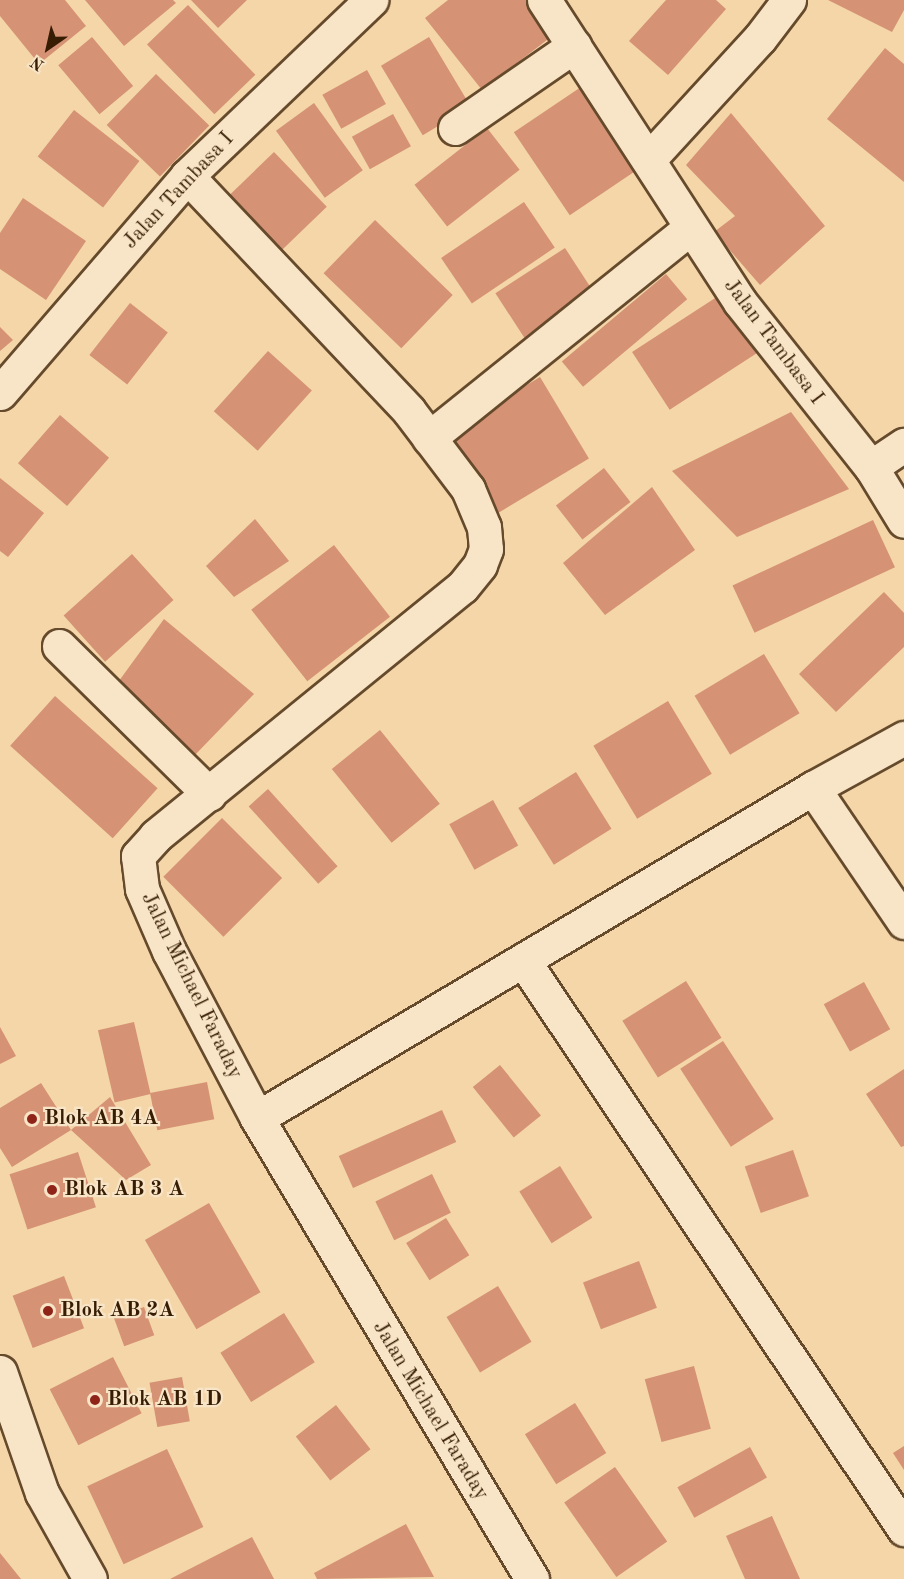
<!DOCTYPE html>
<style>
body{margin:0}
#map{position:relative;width:904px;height:1579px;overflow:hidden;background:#f4d6a8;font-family:"Old Standard TT",serif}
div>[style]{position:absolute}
.building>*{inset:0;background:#d59274;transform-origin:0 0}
.roads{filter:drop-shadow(2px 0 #654a2c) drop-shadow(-2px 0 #654a2c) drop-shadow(0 2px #654a2c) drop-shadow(0 -2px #654a2c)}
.minor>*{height:33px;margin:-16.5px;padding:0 16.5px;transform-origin:16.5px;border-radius:16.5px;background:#f8e4c6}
.dots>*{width:16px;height:16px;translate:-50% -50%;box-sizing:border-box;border:3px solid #f8e4c6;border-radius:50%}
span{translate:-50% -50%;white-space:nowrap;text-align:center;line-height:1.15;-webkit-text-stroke:4.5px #f8e4c6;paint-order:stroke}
.street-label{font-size:21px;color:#351c03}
.poi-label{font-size:21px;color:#351c03;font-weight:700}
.left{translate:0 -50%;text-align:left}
.north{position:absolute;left:18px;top:18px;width:60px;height:60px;-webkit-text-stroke:4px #f8e4c6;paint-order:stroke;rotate:214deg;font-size:16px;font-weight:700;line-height:24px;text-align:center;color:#351c03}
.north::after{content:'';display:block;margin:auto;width:21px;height:27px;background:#351c03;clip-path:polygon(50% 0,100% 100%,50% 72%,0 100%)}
</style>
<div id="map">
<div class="building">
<div style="clip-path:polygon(0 0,65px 0,86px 26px,39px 64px,0 16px)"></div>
<div style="clip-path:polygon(85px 0,173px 0,176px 3px,124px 46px)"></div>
<div style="clip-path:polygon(191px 0,247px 0,218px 28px)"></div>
<div style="clip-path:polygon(448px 0,531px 0,556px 33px,482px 90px,425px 18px)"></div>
<div style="clip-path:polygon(666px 0,716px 0,726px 9px,668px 75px,629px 41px)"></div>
<div style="clip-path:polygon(828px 0,904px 0,904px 10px,892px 32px)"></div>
<div style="left:188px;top:5px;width:97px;height:57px;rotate:46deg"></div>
<div style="left:92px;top:37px;width:64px;height:44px;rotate:50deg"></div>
<div style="left:429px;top:37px;width:81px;height:56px;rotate:59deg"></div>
<div style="clip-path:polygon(885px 48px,904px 64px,904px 182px,827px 119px)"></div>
<div style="left:367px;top:70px;width:39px;height:51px;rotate:61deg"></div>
<div style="left:156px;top:74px;width:74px;height:71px;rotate:44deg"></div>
<div style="left:581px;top:87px;width:100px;height:81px;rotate:56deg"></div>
<div style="left:314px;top:103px;width:83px;height:47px;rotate:54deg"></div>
<div style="left:74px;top:110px;width:83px;height:59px;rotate:38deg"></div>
<div style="clip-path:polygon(731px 113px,825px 226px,760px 285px,714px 232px,735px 216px,686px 165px)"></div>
<div style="left:393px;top:114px;width:37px;height:47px;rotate:61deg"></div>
<div style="left:487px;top:128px;width:53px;height:92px;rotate:52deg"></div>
<div style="left:274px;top:152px;width:76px;height:74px;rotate:46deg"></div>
<div style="clip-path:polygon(23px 198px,86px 241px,46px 300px,0 269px,0 233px)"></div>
<div style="left:524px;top:202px;width:55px;height:100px;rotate:56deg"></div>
<div style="left:375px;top:220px;width:108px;height:74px;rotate:44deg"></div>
<div style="left:565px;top:248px;width:60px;height:83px;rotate:57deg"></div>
<div style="left:666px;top:274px;width:33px;height:136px;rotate:50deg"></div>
<div style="left:726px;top:291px;width:69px;height:112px;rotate:57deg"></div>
<div style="left:130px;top:303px;width:48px;height:66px;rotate:38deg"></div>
<div style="clip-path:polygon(0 327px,13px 340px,0 351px)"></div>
<div style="left:268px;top:351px;width:59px;height:81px;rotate:42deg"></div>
<div style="left:540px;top:377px;width:95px;height:113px;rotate:59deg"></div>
<div style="clip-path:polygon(791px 412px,849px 489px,737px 537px,672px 471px)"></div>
<div style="left:60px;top:415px;width:65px;height:64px;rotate:41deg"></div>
<div style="left:604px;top:468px;width:43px;height:61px;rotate:52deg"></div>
<div style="clip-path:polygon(0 478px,44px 513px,8px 557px,0 551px)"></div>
<div style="clip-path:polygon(652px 487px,695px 550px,605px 615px,563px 563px)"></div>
<div style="clip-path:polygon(255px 519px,289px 561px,234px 597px,206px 566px)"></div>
<div style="left:873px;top:520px;width:52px;height:155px;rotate:65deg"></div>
<div style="left:334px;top:545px;width:91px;height:105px;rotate:52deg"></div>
<div style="left:132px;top:554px;width:62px;height:92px;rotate:48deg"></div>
<div style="clip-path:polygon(884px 592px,904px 613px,904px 647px,836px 712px,799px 674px)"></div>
<div style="clip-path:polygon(164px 619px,254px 694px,192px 758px,116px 685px)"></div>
<div style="left:764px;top:654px;width:69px;height:81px;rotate:59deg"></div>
<div style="left:55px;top:696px;width:138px;height:67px;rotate:42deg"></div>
<div style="left:668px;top:701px;width:85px;height:87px;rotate:59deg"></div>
<div style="left:380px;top:730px;width:95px;height:62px;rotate:51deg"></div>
<div style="left:576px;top:772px;width:67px;height:68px;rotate:58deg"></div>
<div style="left:268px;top:789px;width:104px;height:26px;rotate:48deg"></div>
<div style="left:493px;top:800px;width:52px;height:50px;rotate:61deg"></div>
<div style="left:222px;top:818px;width:85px;height:83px;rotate:45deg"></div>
<div style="left:686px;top:981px;width:67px;height:75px;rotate:58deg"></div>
<div style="left:864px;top:982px;width:54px;height:46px;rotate:61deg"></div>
<div style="left:134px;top:1022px;width:74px;height:37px;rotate:77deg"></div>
<div style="clip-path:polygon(0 1027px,16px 1056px,0 1064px)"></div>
<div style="left:723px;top:1041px;width:93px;height:51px;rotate:57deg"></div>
<div style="left:500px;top:1065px;width:65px;height:35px;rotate:51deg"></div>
<div style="clip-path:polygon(904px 1069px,904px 1146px,901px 1147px,866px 1094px)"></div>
<div style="left:207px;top:1082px;width:38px;height:58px;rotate:79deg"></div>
<div style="clip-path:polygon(41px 1083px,71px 1130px,110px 1097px,151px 1165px,126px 1180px,71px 1130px,12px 1167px,0 1148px,0 1108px)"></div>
<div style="left:442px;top:1110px;width:35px;height:113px;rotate:66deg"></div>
<div style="left:793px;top:1150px;width:49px;height:51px;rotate:71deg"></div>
<div style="left:78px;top:1152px;width:58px;height:72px;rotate:72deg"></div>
<div style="left:560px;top:1166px;width:61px;height:48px;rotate:58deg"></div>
<div style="left:432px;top:1174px;width:43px;height:63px;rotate:64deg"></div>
<div style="left:209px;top:1203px;width:103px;height:74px;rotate:60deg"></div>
<div style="left:446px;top:1218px;width:44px;height:47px;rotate:58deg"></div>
<div style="left:639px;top:1261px;width:50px;height:60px;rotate:69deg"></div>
<div style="left:64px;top:1276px;width:56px;height:55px;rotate:69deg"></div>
<div style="left:498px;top:1286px;width:65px;height:60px;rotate:59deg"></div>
<div style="left:144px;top:1307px;width:30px;height:32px;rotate:70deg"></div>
<div style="left:284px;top:1313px;width:58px;height:75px;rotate:58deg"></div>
<div style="left:113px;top:1357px;width:63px;height:71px;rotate:63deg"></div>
<div style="left:694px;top:1366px;width:65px;height:51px;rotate:75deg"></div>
<div style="left:182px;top:1377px;width:45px;height:33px;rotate:80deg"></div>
<div style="left:575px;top:1403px;width:59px;height:59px;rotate:58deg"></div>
<div style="left:336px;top:1405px;width:56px;height:51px;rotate:52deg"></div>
<div style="clip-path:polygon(904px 1446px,904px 1470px,893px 1453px)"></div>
<div style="left:750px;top:1447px;width:35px;height:83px;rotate:61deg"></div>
<div style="left:167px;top:1449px;width:86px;height:88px;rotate:65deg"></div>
<div style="left:615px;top:1467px;width:91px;height:62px;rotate:55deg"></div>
<div style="clip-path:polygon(772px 1516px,800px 1579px,745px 1579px,726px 1536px)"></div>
<div style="clip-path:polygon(406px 1524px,434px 1577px,317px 1579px,314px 1573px)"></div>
<div style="clip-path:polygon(252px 1537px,274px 1579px,170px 1579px)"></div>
<div style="clip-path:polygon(0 1553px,21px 1579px,0 1579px)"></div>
</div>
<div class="roads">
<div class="minor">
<div style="left:544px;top:0;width:360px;rotate:57deg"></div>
<div style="left:740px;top:302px;width:211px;rotate:51.6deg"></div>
<div style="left:871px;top:467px;width:63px;rotate:58.6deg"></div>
<div style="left:455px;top:128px;width:145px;rotate:-34.6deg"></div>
<div style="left:649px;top:159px;width:164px;rotate:-47.5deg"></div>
<div style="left:760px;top:38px;width:48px;rotate:-52.7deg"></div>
<div style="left:187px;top:176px;width:323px;rotate:46.6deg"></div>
<div style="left:409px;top:411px;width:98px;rotate:52.9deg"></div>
<div style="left:468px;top:489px;width:41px;rotate:67.2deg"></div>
<div style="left:484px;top:527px;width:22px;rotate:85deg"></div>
<div style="left:486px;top:549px;width:17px;rotate:111deg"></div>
<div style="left:480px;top:565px;width:28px;rotate:129deg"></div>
<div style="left:462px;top:587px;width:395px;rotate:140.9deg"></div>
<div style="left:156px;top:836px;width:27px;rotate:132deg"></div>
<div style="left:138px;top:856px;width:33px;rotate:83deg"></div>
<div style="left:142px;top:889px;width:68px;rotate:66.5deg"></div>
<div style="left:169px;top:951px;width:189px;rotate:62.2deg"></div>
<div style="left:257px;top:1118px;width:537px;rotate:59.18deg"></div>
<div style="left:0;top:393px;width:286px;rotate:-49.2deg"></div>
<div style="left:187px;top:176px;width:255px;rotate:-43.7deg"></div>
<div style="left:429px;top:438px;width:335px;rotate:-38.8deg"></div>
<div style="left:871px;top:467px;width:40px;rotate:-34deg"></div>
<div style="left:59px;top:646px;width:211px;rotate:44.6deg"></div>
<div style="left:813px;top:788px;width:162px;rotate:55.8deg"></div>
<div style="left:523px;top:960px;width:685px;rotate:56.19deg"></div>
<div style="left:257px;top:1118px;width:647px;rotate:-30.69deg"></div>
<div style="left:813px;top:788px;width:104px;rotate:-28.8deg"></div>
<div style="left:0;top:1372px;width:128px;rotate:70.9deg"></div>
<div style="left:42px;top:1493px;width:98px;rotate:60.8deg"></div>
</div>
</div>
<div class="dots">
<div style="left:32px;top:1119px;background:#8f2418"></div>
<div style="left:52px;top:1190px;background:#8f2418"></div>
<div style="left:48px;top:1311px;background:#8f2418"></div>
<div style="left:95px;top:1400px;background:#8f2418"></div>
</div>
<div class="street-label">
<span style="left:179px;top:191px;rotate:-47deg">Jalan Tambasa I</span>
<span style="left:773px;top:342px;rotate:53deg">Jalan Tambasa I</span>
<span style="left:191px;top:986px;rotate:64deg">Jalan Michael Faraday</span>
<span style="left:430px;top:1411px;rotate:59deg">Jalan Michael Faraday</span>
</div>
<div class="poi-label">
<span class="left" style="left:44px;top:1119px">Blok AB 4A</span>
<span class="left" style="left:64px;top:1190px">Blok AB 3 A</span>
<span class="left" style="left:60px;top:1311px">Blok AB 2A</span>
<span class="left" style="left:107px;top:1400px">Blok AB 1D</span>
</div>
<div class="north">N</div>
</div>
